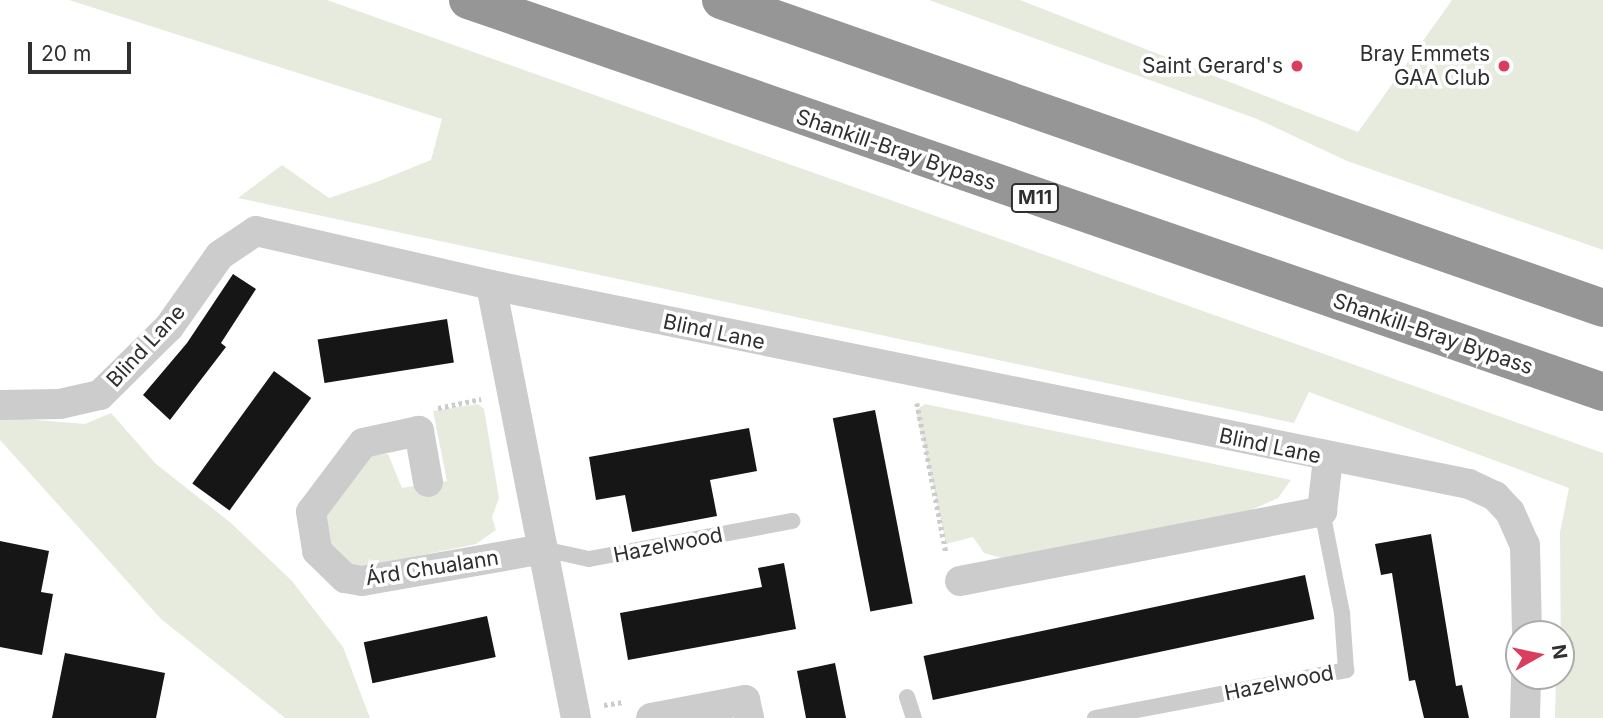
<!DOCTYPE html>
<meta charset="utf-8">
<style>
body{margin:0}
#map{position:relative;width:1603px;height:718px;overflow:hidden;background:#fff;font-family:Inter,sans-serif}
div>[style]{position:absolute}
.green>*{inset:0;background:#e7ebde}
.building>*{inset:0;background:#161616;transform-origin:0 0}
.path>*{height:4.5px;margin-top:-2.25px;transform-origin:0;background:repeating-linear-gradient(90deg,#ccc 0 3.5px,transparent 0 7px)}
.lane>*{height:16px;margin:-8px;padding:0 8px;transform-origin:8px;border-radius:8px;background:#ccc}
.street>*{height:30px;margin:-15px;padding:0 15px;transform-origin:15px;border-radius:15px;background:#ccc}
.highway>*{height:38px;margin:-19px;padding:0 19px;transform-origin:19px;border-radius:19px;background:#969696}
.dots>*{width:19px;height:19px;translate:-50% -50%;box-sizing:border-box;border:4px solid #fff;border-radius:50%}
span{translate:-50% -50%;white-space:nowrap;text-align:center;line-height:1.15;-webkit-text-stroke:7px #fff;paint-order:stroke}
.shield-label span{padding:2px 5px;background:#fff;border:2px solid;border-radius:5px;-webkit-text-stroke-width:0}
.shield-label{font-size:19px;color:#2f2f2f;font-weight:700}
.poi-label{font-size:21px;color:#2f2f2f}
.right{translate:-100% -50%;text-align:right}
.street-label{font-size:21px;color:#2f2f2f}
.north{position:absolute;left:1505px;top:620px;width:70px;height:70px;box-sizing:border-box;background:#fff;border:2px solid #acacac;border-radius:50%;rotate:81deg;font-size:19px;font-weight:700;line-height:28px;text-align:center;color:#2f2f2f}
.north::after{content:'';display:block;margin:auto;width:24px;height:32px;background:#d93e5f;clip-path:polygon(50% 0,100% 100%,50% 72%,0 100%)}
.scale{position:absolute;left:28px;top:42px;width:103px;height:32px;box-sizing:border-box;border:4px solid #2f2f2f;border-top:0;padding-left:9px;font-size:21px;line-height:24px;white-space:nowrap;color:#2f2f2f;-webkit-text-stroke:5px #fff;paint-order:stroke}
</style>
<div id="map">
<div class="green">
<div style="clip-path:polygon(69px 0,327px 0,1603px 453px,1603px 718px,1555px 718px,1556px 676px,1561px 676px,1560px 532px,1569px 488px,1309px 392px,1294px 423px,238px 198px,282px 165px,329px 198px,379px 181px,431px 160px,442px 119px)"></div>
<div style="clip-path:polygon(929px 0,1020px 0,1358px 132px,1452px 0,1603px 0,1603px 250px,1347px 161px,1257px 119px)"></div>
<div style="clip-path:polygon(478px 404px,484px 409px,499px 498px,492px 517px,496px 530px,476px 544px,350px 570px,326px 554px,323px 506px,365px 455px,388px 454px,402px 488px,447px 481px,433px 411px)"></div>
<div style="clip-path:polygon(925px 404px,1291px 480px,1278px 498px,1244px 513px,1002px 558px,984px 553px,973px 537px,946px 544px,916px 410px)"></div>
<div style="clip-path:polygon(111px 413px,156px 464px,231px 523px,292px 581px,343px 647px,370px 718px,285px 718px,161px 619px,0 440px,0 417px,85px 424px)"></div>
</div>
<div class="building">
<div style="clip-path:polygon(233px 274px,256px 289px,221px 343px,226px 347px,170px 420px,143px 395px,187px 343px)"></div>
<div style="left:447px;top:319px;width:44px;height:131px;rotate:81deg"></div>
<div style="left:274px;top:371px;width:46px;height:139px;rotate:36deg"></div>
<div style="left:875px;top:410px;width:197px;height:43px;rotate:79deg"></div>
<div style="clip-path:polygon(749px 428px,757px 471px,710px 480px,717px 516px,632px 532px,625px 495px,596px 500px,589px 457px)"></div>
<div style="clip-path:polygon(1431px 534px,1456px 686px,1462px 685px,1469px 718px,1424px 718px,1415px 680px,1409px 681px,1392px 573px,1381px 575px,1375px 544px)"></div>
<div style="clip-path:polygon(0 541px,49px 551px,41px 592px,53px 594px,42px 655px,0 647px)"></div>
<div style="clip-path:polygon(784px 563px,796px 629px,628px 660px,620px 613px,762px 587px,758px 568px)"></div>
<div style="left:1305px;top:575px;width:45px;height:390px;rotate:78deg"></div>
<div style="left:487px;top:616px;width:42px;height:126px;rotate:78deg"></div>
<div style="clip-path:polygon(65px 653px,165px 673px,156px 718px,52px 718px)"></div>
<div style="clip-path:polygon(835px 663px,846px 718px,806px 718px,797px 671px)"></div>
</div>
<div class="path">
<div style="left:917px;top:403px;width:152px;rotate:79deg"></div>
<div style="left:438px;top:408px;width:44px;rotate:-11.8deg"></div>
<div style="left:604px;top:705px;width:19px;rotate:-9deg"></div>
</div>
<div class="lane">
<div style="left:543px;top:549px;width:47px;rotate:12.3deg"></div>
<div style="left:589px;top:559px;width:207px;rotate:-10.6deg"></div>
<div style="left:907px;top:697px;width:22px;rotate:72deg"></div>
<div style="left:1095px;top:718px;width:256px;rotate:-10.8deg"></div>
<div style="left:1346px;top:670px;width:57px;rotate:-94deg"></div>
<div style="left:1342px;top:613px;width:104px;rotate:-101.1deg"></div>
</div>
<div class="street">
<div style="left:491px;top:285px;width:441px;rotate:78.9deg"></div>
<div style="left:0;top:405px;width:60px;rotate:-1deg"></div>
<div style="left:60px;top:404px;width:41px;rotate:-12.7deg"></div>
<div style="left:100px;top:395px;width:97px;rotate:-44.6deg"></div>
<div style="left:169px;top:327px;width:88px;rotate:-54.7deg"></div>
<div style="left:220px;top:255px;width:43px;rotate:-33.7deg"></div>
<div style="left:256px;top:231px;width:241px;rotate:12.9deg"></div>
<div style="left:491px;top:285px;width:998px;rotate:11.5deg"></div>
<div style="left:1469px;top:484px;width:29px;rotate:25deg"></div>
<div style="left:1495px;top:496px;width:22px;rotate:47deg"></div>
<div style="left:1510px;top:512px;width:36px;rotate:66deg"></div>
<div style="left:1525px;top:545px;width:89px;rotate:88.7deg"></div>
<div style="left:428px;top:482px;width:52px;rotate:-100deg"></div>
<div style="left:419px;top:431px;width:57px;rotate:167.9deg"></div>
<div style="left:363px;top:443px;width:86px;rotate:127deg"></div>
<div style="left:311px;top:512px;width:39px;rotate:81deg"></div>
<div style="left:317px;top:551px;width:39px;rotate:44deg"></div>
<div style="left:345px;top:578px;width:17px;rotate:10deg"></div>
<div style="left:362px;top:581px;width:184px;rotate:-10deg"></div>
<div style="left:960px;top:581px;width:369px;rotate:-10.9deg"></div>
<div style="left:1322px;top:511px;width:53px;rotate:-83.5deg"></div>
<div style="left:651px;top:718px;width:96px;rotate:-10.8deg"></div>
<div style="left:745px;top:700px;width:18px;rotate:77deg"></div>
<div style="left:1525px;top:718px;width:42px;rotate:-88.6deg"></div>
</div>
<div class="highway">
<div style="left:468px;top:0;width:1201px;rotate:19.05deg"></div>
<div style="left:721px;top:0;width:934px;rotate:19.25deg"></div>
</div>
<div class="dots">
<div style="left:1297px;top:66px;background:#d93e5f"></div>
<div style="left:1504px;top:66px;background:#d93e5f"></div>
</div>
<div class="shield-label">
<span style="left:1035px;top:198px">M11</span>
</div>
<div class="poi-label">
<span class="right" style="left:1490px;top:66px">Bray Emmets<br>GAA Club</span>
<span class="right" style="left:1283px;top:66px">Saint Gerard's</span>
</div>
<div class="street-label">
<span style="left:896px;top:150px;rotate:19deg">Shankill-Bray Bypass</span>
<span style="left:714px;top:332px;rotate:12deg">Blind Lane</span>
<span style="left:1433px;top:334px;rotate:19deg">Shankill-Bray Bypass</span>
<span style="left:146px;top:346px;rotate:-47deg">Blind Lane</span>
<span style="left:1270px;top:446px;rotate:12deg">Blind Lane</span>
<span style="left:668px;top:545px;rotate:-11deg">Hazelwood</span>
<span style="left:432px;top:568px;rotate:-9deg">Árd Chualann</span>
<span style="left:1279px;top:683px;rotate:-11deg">Hazelwood</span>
</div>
<div class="north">N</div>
<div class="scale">20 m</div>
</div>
